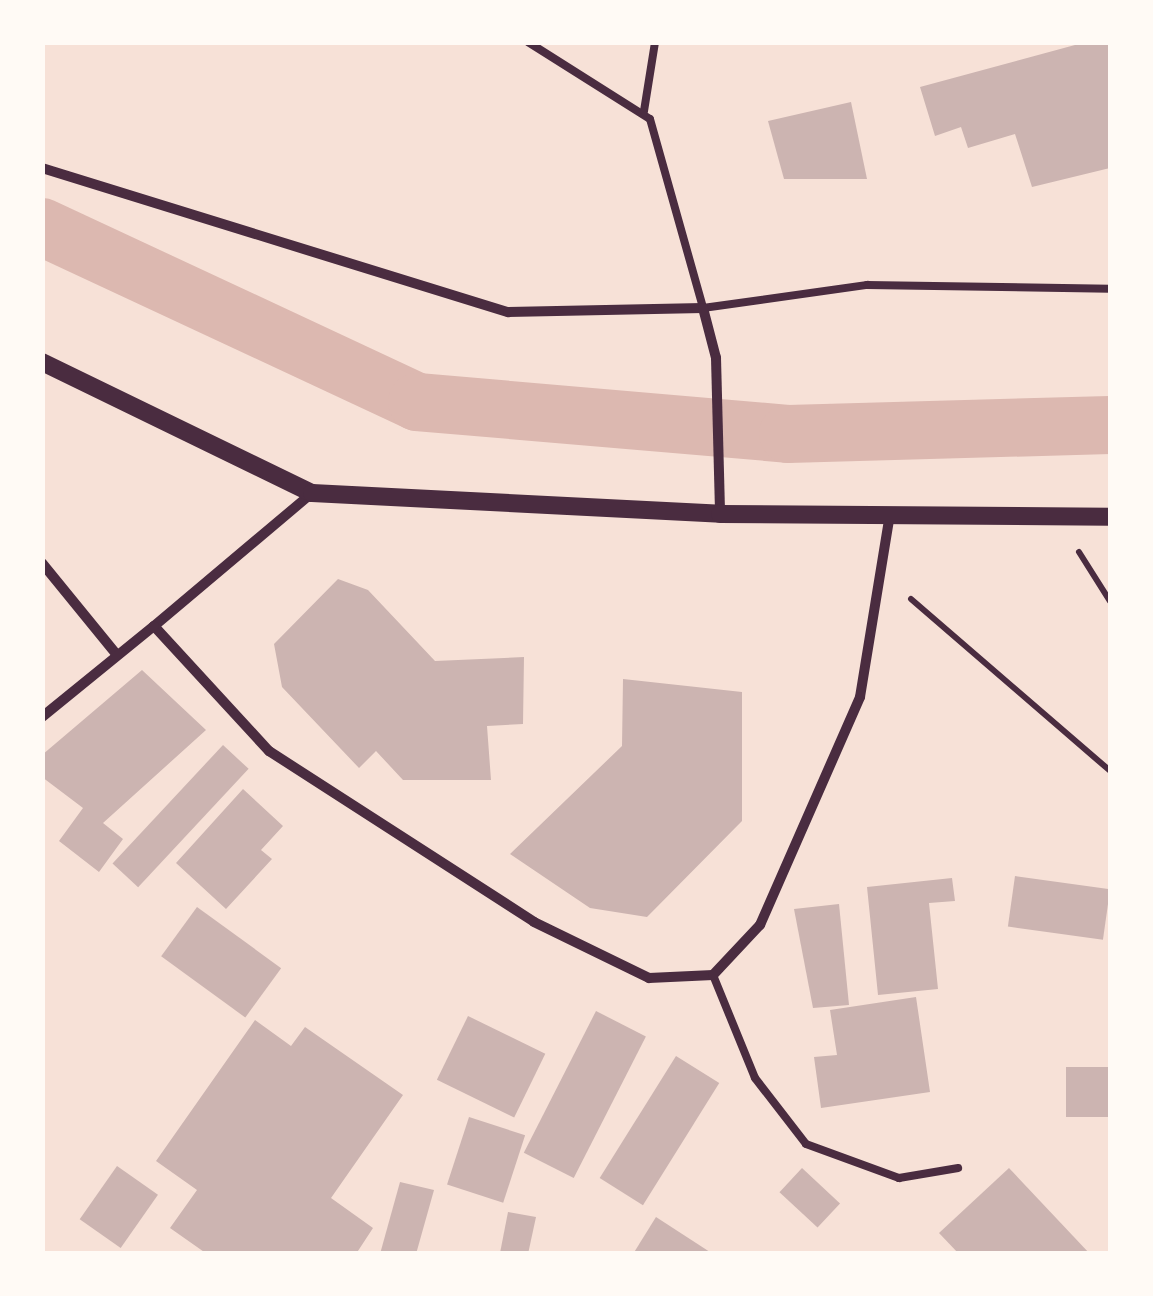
<!DOCTYPE html>
<style>
body{margin:0}
#map{position:relative;width:1153px;height:1296px;overflow:hidden;background:#f7e1d7;font-family:Literata,serif}
div>[style]{position:absolute}
.canal>*{height:58px;margin:-29px;padding:0 29px;transform-origin:29px;border-radius:29px;background:#dcb8b0}
.building>*{inset:0;background:#ccb4b1;transform-origin:0 0}
.path>*{height:6px;margin:-3px;padding:0 3px;transform-origin:3px;border-radius:3px;background:#4a2c40}
.service>*{height:8px;margin:-4px;padding:0 4px;transform-origin:4px;border-radius:4px;background:#4a2c40}
.minor>*{height:10px;margin:-5px;padding:0 5px;transform-origin:5px;border-radius:5px;background:#4a2c40}
.tertiary>*{height:18px;margin:-9px;padding:0 9px;transform-origin:9px;border-radius:9px;background:#4a2c40}
span{translate:-50% -50%;white-space:nowrap;text-align:center;line-height:1.15;-webkit-text-stroke:8px #fffaf5;paint-order:stroke}
.frame{position:absolute;inset:0;border:45px solid #fffaf5;pointer-events:none}
</style>
<div id="map">
<div class="canal">
<div style="left:42px;top:227px;width:414px;rotate:25deg"></div>
<div style="left:417px;top:402px;width:372px;rotate:4.9deg"></div>
<div style="left:788px;top:434px;width:322px;rotate:-1.6deg"></div>
</div>
<div class="building">
<div style="clip-path:polygon(1086px 42px,1110px 42px,1110px 168px,1032px 187px,1015px 134px,968px 148px,961px 127px,935px 136px,920px 87px)"></div>
<div style="clip-path:polygon(851px 102px,867px 179px,784px 179px,768px 121px)"></div>
<div style="clip-path:polygon(338px 579px,368px 590px,435px 661px,524px 657px,523px 724px,487px 726px,491px 780px,403px 780px,376px 751px,359px 768px,282px 687px,274px 644px)"></div>
<div style="clip-path:polygon(142px 670px,206px 730px,103px 823px,123px 839px,99px 872px,59px 841px,83px 808px,42px 777px,42px 755px)"></div>
<div style="clip-path:polygon(623px 679px,742px 692px,742px 821px,647px 917px,590px 908px,510px 854px,622px 746px)"></div>
<div style="left:223px;top:745px;width:35px;height:162px;rotate:43deg"></div>
<div style="clip-path:polygon(243px 789px,283px 826px,261px 850px,272px 859px,226px 909px,176px 863px)"></div>
<div style="left:1015px;top:876px;width:96px;height:51px;rotate:8deg"></div>
<div style="clip-path:polygon(952px 878px,955px 901px,929px 903px,938px 989px,878px 995px,867px 887px)"></div>
<div style="clip-path:polygon(839px 904px,849px 1005px,813px 1008px,794px 909px)"></div>
<div style="left:197px;top:907px;width:104px;height:61px;rotate:36deg"></div>
<div style="clip-path:polygon(916px 997px,930px 1092px,821px 1108px,814px 1057px,837px 1055px,830px 1010px)"></div>
<div style="left:596px;top:1011px;width:56px;height:159px;rotate:27deg"></div>
<div style="left:468px;top:1016px;width:86px;height:71px;rotate:26deg"></div>
<div style="clip-path:polygon(255px 1020px,291px 1046px,305px 1027px,403px 1095px,331px 1198px,373px 1228px,356px 1254px,207px 1254px,170px 1228px,197px 1190px,156px 1161px)"></div>
<div style="left:676px;top:1056px;width:51px;height:144px;rotate:32deg"></div>
<div style="left:1110px;top:1067px;width:50px;height:44px;rotate:90deg"></div>
<div style="left:469px;top:1117px;width:59px;height:71px;rotate:18deg"></div>
<div style="left:117px;top:1166px;width:50px;height:65px;rotate:35deg"></div>
<div style="left:802px;top:1168px;width:52px;height:33px;rotate:43deg"></div>
<div style="clip-path:polygon(1009px 1168px,1090px 1254px,959px 1254px,939px 1233px)"></div>
<div style="clip-path:polygon(400px 1182px,434px 1190px,416px 1254px,380px 1254px)"></div>
<div style="clip-path:polygon(508px 1212px,536px 1217px,528px 1254px,500px 1253px)"></div>
<div style="clip-path:polygon(656px 1217px,713px 1254px,633px 1254px)"></div>
</div>
<div class="path">
<div style="left:1079px;top:552px;width:58px;rotate:57.7deg"></div>
<div style="left:911px;top:599px;width:263px;rotate:40.8deg"></div>
</div>
<div class="service">
<div style="left:528px;top:42px;width:144px;rotate:32.3deg"></div>
<div style="left:650px;top:119px;width:196px;rotate:74.3deg"></div>
<div style="left:703px;top:308px;width:166px;rotate:-8deg"></div>
<div style="left:867px;top:285px;width:243px;rotate:0.9deg"></div>
<div style="left:644px;top:111px;width:70px;rotate:-80.9deg"></div>
<div style="left:713px;top:975px;width:111px;rotate:67.8deg"></div>
<div style="left:755px;top:1078px;width:83px;rotate:52.3deg"></div>
<div style="left:806px;top:1144px;width:99px;rotate:20.1deg"></div>
<div style="left:899px;top:1178px;width:60px;rotate:-9.6deg"></div>
</div>
<div class="minor">
<div style="left:42px;top:168px;width:488px;rotate:17.2deg"></div>
<div style="left:508px;top:312px;width:195px;rotate:-1.2deg"></div>
<div style="left:703px;top:308px;width:52px;rotate:75.4deg"></div>
<div style="left:716px;top:358px;width:156px;rotate:88.5deg"></div>
<div style="left:312px;top:493px;width:207px;rotate:139.9deg"></div>
<div style="left:154px;top:626px;width:170px;rotate:47.4deg"></div>
<div style="left:269px;top:751px;width:315px;rotate:32.8deg"></div>
<div style="left:534px;top:922px;width:128px;rotate:26deg"></div>
<div style="left:649px;top:978px;width:64px;rotate:-2.7deg"></div>
<div style="left:713px;top:975px;width:69px;rotate:-46.8deg"></div>
<div style="left:760px;top:925px;width:249px;rotate:-66.3deg"></div>
<div style="left:860px;top:697px;width:186px;rotate:-80.7deg"></div>
<div style="left:42px;top:563px;width:119px;rotate:50.8deg"></div>
<div style="left:42px;top:717px;width:144px;rotate:-39.1deg"></div>
</div>
<div class="tertiary">
<div style="left:42px;top:362px;width:300px;rotate:25.9deg"></div>
<div style="left:312px;top:493px;width:409px;rotate:2.9deg"></div>
<div style="left:720px;top:514px;width:390px;rotate:0.4deg"></div>
</div>
<div class="frame"></div>
</div>
